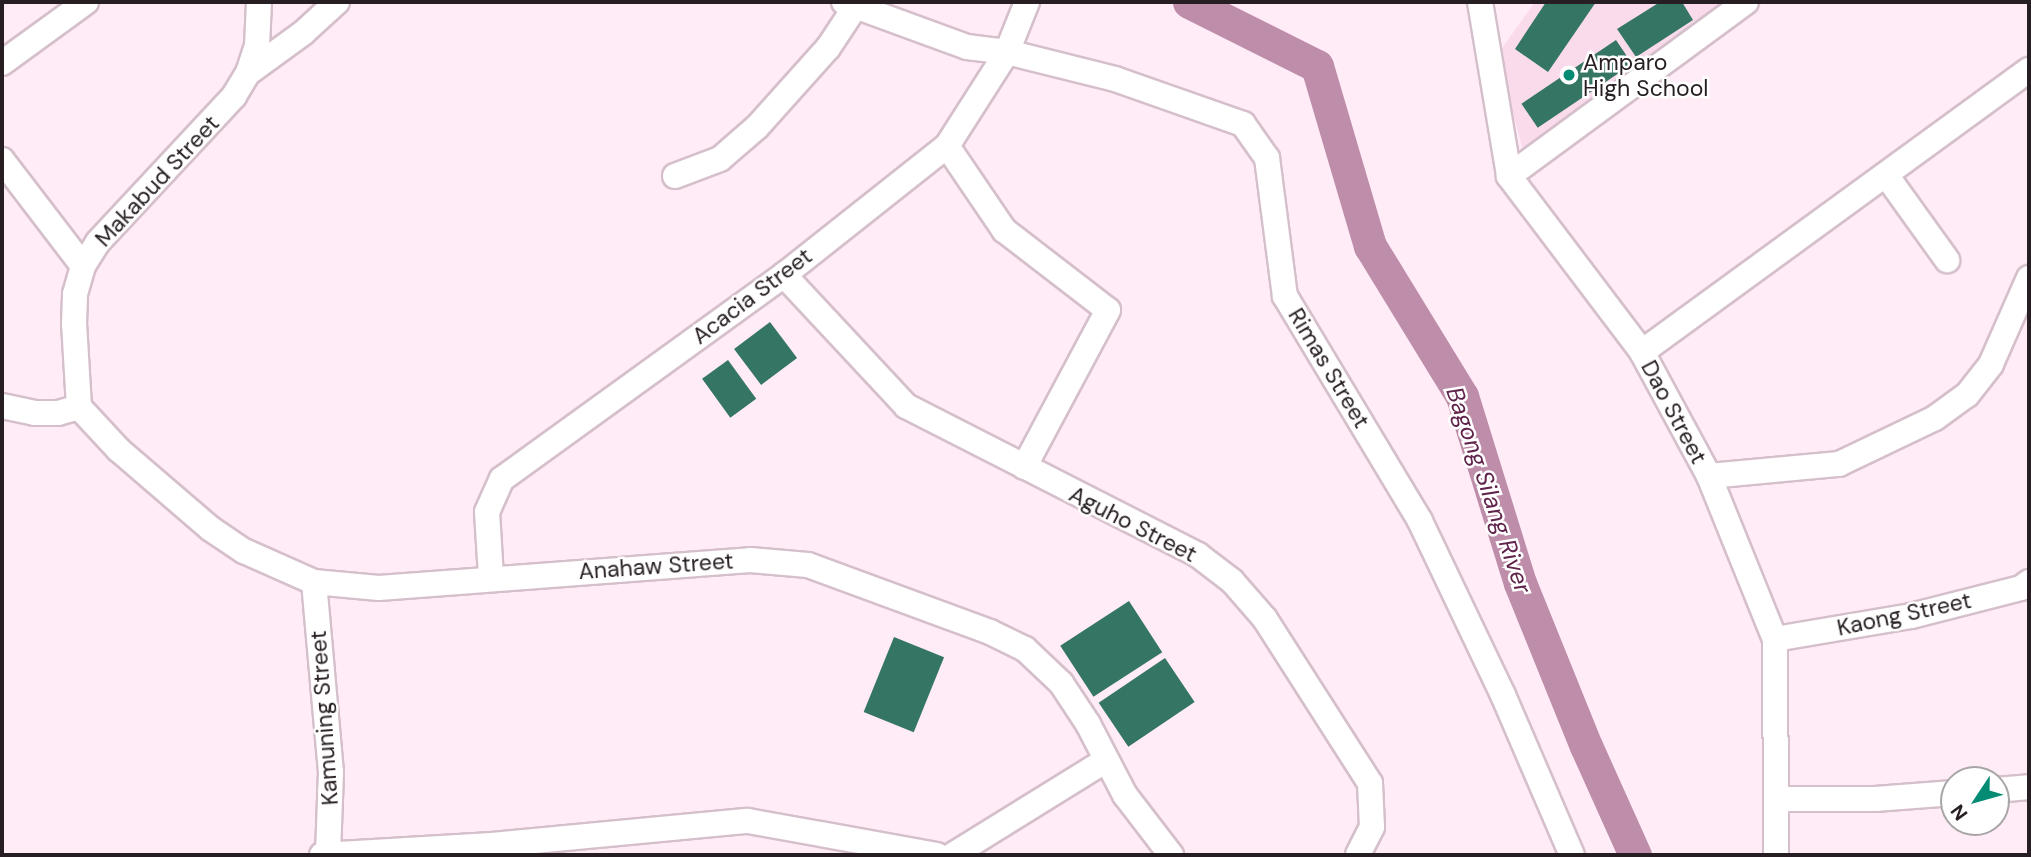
<!DOCTYPE html>
<style>
body{margin:0}
#map{position:relative;width:2031px;height:857px;overflow:hidden;background:#ffecf6;font-family:"DM Sans",sans-serif}
div>[style]{position:absolute}
.built>*{inset:0;background:#fadbec}
.river>*{height:33px;margin:-16.5px;padding:0 16.5px;transform-origin:16.5px;border-radius:16.5px;background:#be8daa}
.building>*{inset:0;background:#357564;transform-origin:0 0}
.roads{filter:drop-shadow(2px 0 #d5bfcb) drop-shadow(-2px 0 #d5bfcb) drop-shadow(0 2px #d5bfcb) drop-shadow(0 -2px #d5bfcb)}
.minor>*{height:24px;margin:-12px;padding:0 12px;transform-origin:12px;border-radius:12px;background:#fff}
.dots>*{width:19px;height:19px;translate:-50% -50%;box-sizing:border-box;border:4px solid #fff;border-radius:50%}
span{translate:-50% -50%;white-space:nowrap;text-align:center;line-height:1.15;-webkit-text-stroke:5px #fff;paint-order:stroke}
.poi-label{font-size:23px;color:#261e22}
.left{translate:0 -50%;text-align:left}
.street-label{font-size:23px;color:#261e22}
.water-label{font-size:24px;color:#60234b;font-style:italic}
.frame{position:absolute;inset:0;border:4px solid #261e22;pointer-events:none}
.north{position:absolute;left:1940px;top:766px;width:70px;height:70px;box-sizing:border-box;background:#fff;border:2px solid #a8a5a7;border-radius:50%;rotate:234deg;font-size:19px;font-weight:700;line-height:28px;text-align:center;color:#261e22}
.north::after{content:'';display:block;margin:auto;width:24px;height:32px;background:#038c73;clip-path:polygon(50% 0,100% 100%,50% 72%,0 100%)}
</style>
<div id="map">
<div class="built">
<div style="clip-path:polygon(1535px 2px,1732px 2px,1524px 154px,1510px 102px,1502px 48px)"></div>
</div>
<div class="river">
<div style="left:1189px;top:2px;width:143px;rotate:26.6deg"></div>
<div style="left:1317px;top:66px;width:188px;rotate:73.6deg"></div>
<div style="left:1370px;top:246px;width:176px;rotate:58.5deg"></div>
<div style="left:1462px;top:396px;width:196px;rotate:72.8deg"></div>
<div style="left:1520px;top:583px;width:176px;rotate:68deg"></div>
<div style="left:1586px;top:746px;width:120px;rotate:65.8deg"></div>
</div>
<div class="building">
<div style="clip-path:polygon(1546px 2px,1596px 2px,1548px 72px,1515px 49px)"></div>
<div style="clip-path:polygon(1660px 2px,1682px 2px,1693px 20px,1636px 57px,1617px 29px)"></div>
<div style="left:1616px;top:40px;width:29px;height:114px;rotate:56deg"></div>
<div style="left:770px;top:322px;width:45px;height:45px;rotate:53deg"></div>
<div style="left:728px;top:360px;width:48px;height:32px;rotate:54deg"></div>
<div style="left:1129px;top:601px;width:61px;height:82px;rotate:57deg"></div>
<div style="left:894px;top:637px;width:54px;height:81px;rotate:22deg"></div>
<div style="left:1165px;top:658px;width:53px;height:80px;rotate:56deg"></div>
</div>
<div class="roads">
<div class="minor">
<div style="left:844px;top:2px;width:131px;rotate:20.1deg"></div>
<div style="left:967px;top:47px;width:40px;rotate:7.1deg"></div>
<div style="left:1007px;top:52px;width:111px;rotate:14deg"></div>
<div style="left:1115px;top:79px;width:136px;rotate:19.4deg"></div>
<div style="left:1243px;top:124px;width:42px;rotate:54.8deg"></div>
<div style="left:1267px;top:158px;width:139px;rotate:82.6deg"></div>
<div style="left:1285px;top:296px;width:262px;rotate:59deg"></div>
<div style="left:1420px;top:521px;width:193px;rotate:64.5deg"></div>
<div style="left:1503px;top:695px;width:174px;rotate:66.7deg"></div>
<div style="left:1480px;top:2px;width:176px;rotate:80.5deg"></div>
<div style="left:1509px;top:176px;width:221px;rotate:52.9deg"></div>
<div style="left:1642px;top:352px;width:141px;rotate:61.6deg"></div>
<div style="left:1709px;top:476px;width:176px;rotate:68deg"></div>
<div style="left:1775px;top:639px;width:216px;rotate:89.7deg"></div>
<div style="left:2px;top:63px;width:104px;rotate:-36deg"></div>
<div style="left:248px;top:73px;width:68px;rotate:-36deg"></div>
<div style="left:303px;top:33px;width:46px;rotate:-42.4deg"></div>
<div style="left:947px;top:146px;width:102px;rotate:55.8deg"></div>
<div style="left:1004px;top:230px;width:131px;rotate:37.6deg"></div>
<div style="left:1108px;top:310px;width:178px;rotate:118.1deg"></div>
<div style="left:2px;top:160px;width:133px;rotate:52.6deg"></div>
<div style="left:1886px;top:175px;width:105px;rotate:54.3deg"></div>
<div style="left:675px;top:176px;width:48px;rotate:-20.7deg"></div>
<div style="left:720px;top:159px;width:49px;rotate:-40.9deg"></div>
<div style="left:757px;top:127px;width:106px;rotate:-48.1deg"></div>
<div style="left:828px;top:48px;width:49px;rotate:-56.6deg"></div>
<div style="left:1509px;top:176px;width:294px;rotate:-36.3deg"></div>
<div style="left:784px;top:275px;width:179px;rotate:47deg"></div>
<div style="left:906px;top:406px;width:328px;rotate:27deg"></div>
<div style="left:1198px;top:555px;width:43px;rotate:37.4deg"></div>
<div style="left:1232px;top:581px;width:50px;rotate:49deg"></div>
<div style="left:1265px;top:619px;width:195px;rotate:57.4deg"></div>
<div style="left:1370px;top:783px;width:44px;rotate:87.4deg"></div>
<div style="left:1372px;top:827px;width:31px;rotate:117deg"></div>
<div style="left:1642px;top:352px;width:479px;rotate:-36.1deg"></div>
<div style="left:2px;top:406px;width:34px;rotate:12deg"></div>
<div style="left:35px;top:413px;width:23px"></div>
<div style="left:58px;top:413px;width:22px;rotate:-16deg"></div>
<div style="left:79px;top:407px;width:59px;rotate:47.1deg"></div>
<div style="left:119px;top:450px;width:121px;rotate:40.7deg"></div>
<div style="left:211px;top:529px;width:40px;rotate:34deg"></div>
<div style="left:244px;top:551px;width:77px;rotate:23.9deg"></div>
<div style="left:314px;top:582px;width:65px;rotate:5.3deg"></div>
<div style="left:379px;top:588px;width:372px;rotate:-4.3deg"></div>
<div style="left:750px;top:560px;width:58px;rotate:4.9deg"></div>
<div style="left:808px;top:565px;width:194px;rotate:20.2deg"></div>
<div style="left:990px;top:632px;width:39px;rotate:26deg"></div>
<div style="left:1025px;top:649px;width:50px;rotate:43.4deg"></div>
<div style="left:1061px;top:683px;width:49px;rotate:56.6deg"></div>
<div style="left:1088px;top:724px;width:80px;rotate:62.5deg"></div>
<div style="left:1125px;top:795px;width:76px;rotate:52.5deg"></div>
<div style="left:79px;top:407px;width:83px;rotate:-93.4deg"></div>
<div style="left:74px;top:324px;width:30px;rotate:-88deg"></div>
<div style="left:75px;top:294px;width:29px;rotate:-74deg"></div>
<div style="left:83px;top:266px;width:28px;rotate:-58deg"></div>
<div style="left:98px;top:242px;width:200px;rotate:-47deg"></div>
<div style="left:234px;top:96px;width:27px;rotate:-59deg"></div>
<div style="left:248px;top:73px;width:28px;rotate:-72deg"></div>
<div style="left:257px;top:46px;width:44px;rotate:-87.4deg"></div>
<div style="left:1709px;top:476px;width:131px;rotate:-5.3deg"></div>
<div style="left:1839px;top:464px;width:106px;rotate:-25.6deg"></div>
<div style="left:1935px;top:418px;width:39px;rotate:-36deg"></div>
<div style="left:1967px;top:395px;width:39px;rotate:-52deg"></div>
<div style="left:1991px;top:364px;width:94px;rotate:-66.2deg"></div>
<div style="left:491px;top:577px;width:65px;rotate:-93.5deg"></div>
<div style="left:487px;top:512px;width:36px;rotate:-66deg"></div>
<div style="left:502px;top:479px;width:348px;rotate:-35.9deg"></div>
<div style="left:784px;top:275px;width:208px;rotate:-38.4deg"></div>
<div style="left:947px;top:146px;width:112px;rotate:-57.4deg"></div>
<div style="left:1007px;top:52px;width:54px;rotate:-68.2deg"></div>
<div style="left:314px;top:582px;width:191px;rotate:84.9deg"></div>
<div style="left:331px;top:772px;width:83px;rotate:92.1deg"></div>
<div style="left:1775px;top:639px;width:138px;rotate:-9.6deg"></div>
<div style="left:1911px;top:616px;width:114px;rotate:-14.3deg"></div>
<div style="left:2021px;top:588px;width:10px;rotate:-37deg"></div>
<div style="left:1996px;top:790px;width:33px;rotate:-5deg"></div>
<div style="left:1777px;top:799px;width:98px"></div>
<div style="left:1875px;top:799px;width:79px;rotate:-4.3deg"></div>
<div style="left:322px;top:855px;width:170px;rotate:-3.4deg"></div>
<div style="left:492px;top:845px;width:257px;rotate:-5.4deg"></div>
<div style="left:748px;top:821px;width:192px;rotate:10.2deg"></div>
<div style="left:953px;top:855px;width:180px;rotate:-31.8deg"></div>
</div>
</div>
<div class="dots">
<div style="left:1569px;top:75px;background:#038c73"></div>
</div>
<div class="poi-label">
<span class="left" style="left:1583px;top:75px">Amparo<br>High School</span>
</div>
<div class="street-label">
<span style="left:157px;top:181px;rotate:-47deg">Makabud Street</span>
<span style="left:752px;top:296px;rotate:-37deg">Acacia Street</span>
<span style="left:1329px;top:368px;rotate:59deg">Rimas Street</span>
<span style="left:1674px;top:412px;rotate:62deg">Dao Street</span>
<span style="left:1133px;top:524px;rotate:27deg">Aguho Street</span>
<span style="left:656px;top:566px;rotate:-4deg">Anahaw Street</span>
<span style="left:1904px;top:614px;rotate:-12deg">Kaong Street</span>
<span style="left:324px;top:718px;rotate:-94deg">Kamuning Street</span>
</div>
<div class="water-label">
<span style="left:1489px;top:490px;rotate:71deg">Bagong Silang River</span>
</div>
<div class="frame"></div>
<div class="north">N</div>
</div>
